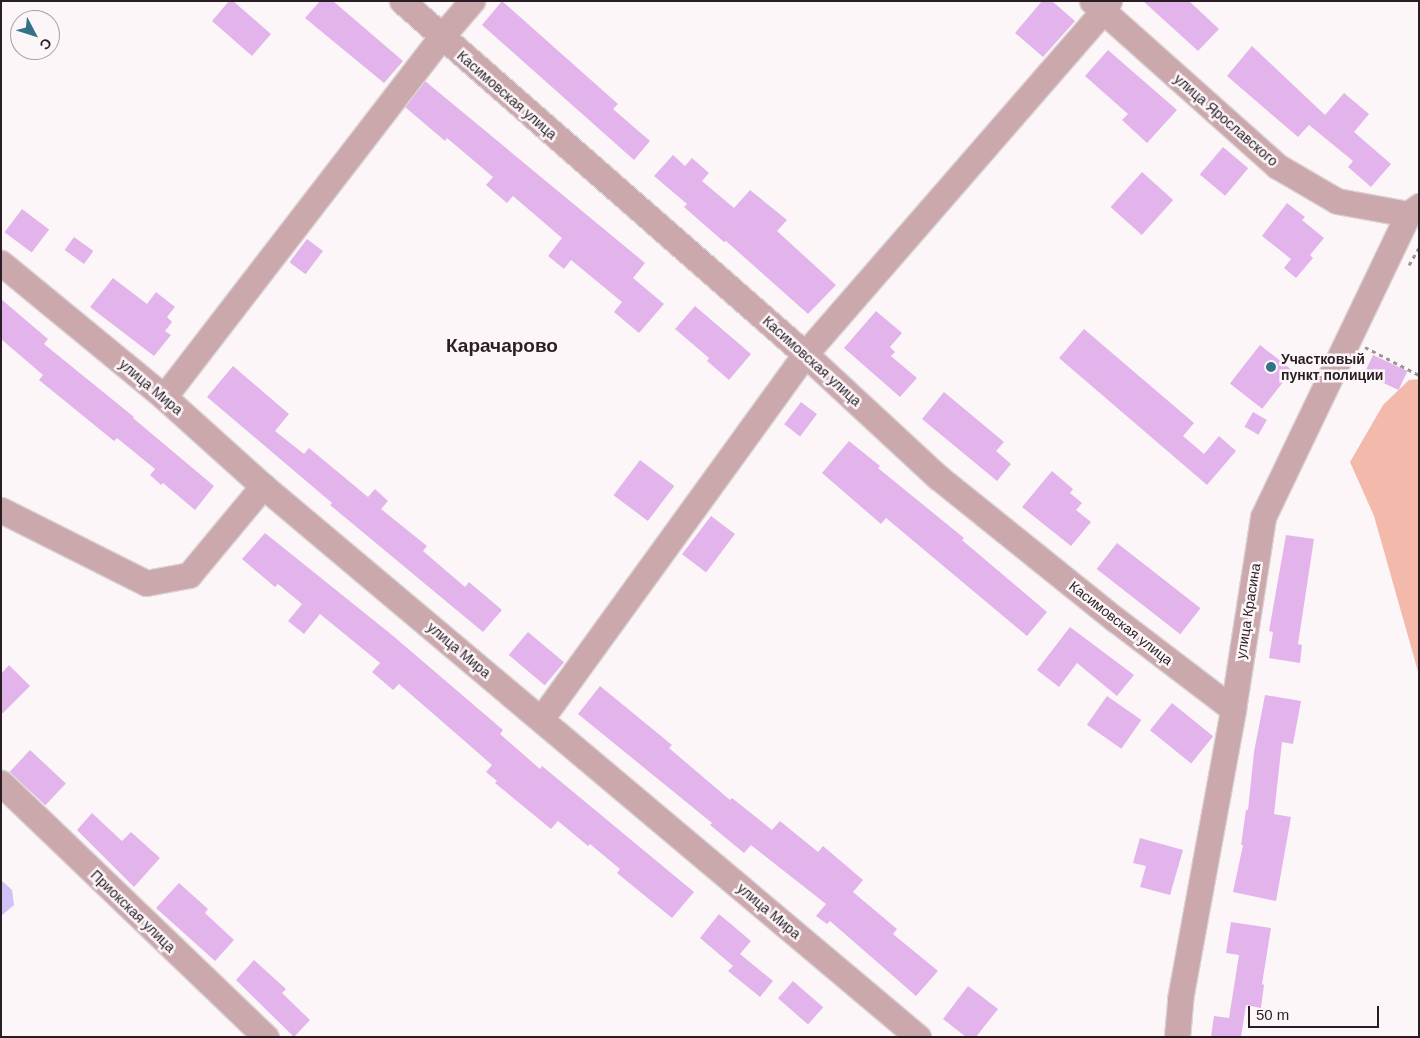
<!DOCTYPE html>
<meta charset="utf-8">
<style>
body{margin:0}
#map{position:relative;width:1420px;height:1038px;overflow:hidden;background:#fcf6f9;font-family:Helvetica,sans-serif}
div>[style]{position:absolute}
.green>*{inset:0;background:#f3baac}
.water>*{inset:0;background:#cfc2f7}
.building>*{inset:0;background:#e3b4ec;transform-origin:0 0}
.path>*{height:3px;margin-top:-1.5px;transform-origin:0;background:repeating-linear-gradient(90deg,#9c9498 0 4px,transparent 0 8px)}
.roads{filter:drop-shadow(1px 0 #dad3d7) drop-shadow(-1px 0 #dad3d7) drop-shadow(0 1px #dad3d7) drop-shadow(0 -1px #dad3d7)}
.minor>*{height:25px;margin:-12.5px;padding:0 12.5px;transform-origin:12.5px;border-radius:12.5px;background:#cba8ac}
.dots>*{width:14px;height:14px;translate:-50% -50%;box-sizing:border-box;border:2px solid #fcf6f9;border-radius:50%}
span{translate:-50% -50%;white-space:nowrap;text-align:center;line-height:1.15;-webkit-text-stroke:5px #fcf6f9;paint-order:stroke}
.street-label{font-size:14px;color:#291e24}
.poi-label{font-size:14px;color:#291e24;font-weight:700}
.left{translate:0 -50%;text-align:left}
.district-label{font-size:19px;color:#291e24;font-weight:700}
.frame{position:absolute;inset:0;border:2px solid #291e24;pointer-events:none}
.north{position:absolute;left:10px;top:10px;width:50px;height:50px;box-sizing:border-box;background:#fcf6f9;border:1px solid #a8a0a4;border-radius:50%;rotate:130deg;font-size:14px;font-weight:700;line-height:20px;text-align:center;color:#291e24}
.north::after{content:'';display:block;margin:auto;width:18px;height:22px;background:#337287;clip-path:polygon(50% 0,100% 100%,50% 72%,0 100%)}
.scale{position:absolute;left:1248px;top:1006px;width:131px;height:22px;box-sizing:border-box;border:2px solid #291e24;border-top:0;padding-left:6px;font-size:15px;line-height:18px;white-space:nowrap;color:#291e24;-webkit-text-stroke:4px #fcf6f9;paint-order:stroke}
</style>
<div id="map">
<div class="green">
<div style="clip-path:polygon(1419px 379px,1419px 675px,1374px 516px,1350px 462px,1383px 405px,1409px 380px)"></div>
</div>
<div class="water">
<div style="clip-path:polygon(1px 880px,12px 890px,14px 905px,1px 916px)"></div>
</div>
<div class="building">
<div style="clip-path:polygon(229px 1px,233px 1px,271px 34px,252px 56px,212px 21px)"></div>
<div style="clip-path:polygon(320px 1px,333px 1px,403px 61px,384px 83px,305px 18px)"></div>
<div style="clip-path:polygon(502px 1px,618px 104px,613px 109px,650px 141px,634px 160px,482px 25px)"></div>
<div style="clip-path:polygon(1042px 1px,1052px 1px,1075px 21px,1043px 57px,1015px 33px)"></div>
<div style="clip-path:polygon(1143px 1px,1189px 1px,1219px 29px,1198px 51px)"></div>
<div style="clip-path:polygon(1252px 46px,1325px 115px,1344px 93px,1369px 114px,1354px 132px,1391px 164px,1371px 187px,1348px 167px,1353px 161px,1309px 125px,1298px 137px,1227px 76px)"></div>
<div style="clip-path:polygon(1108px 50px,1177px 110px,1147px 143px,1122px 120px,1128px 114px,1085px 76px)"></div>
<div style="clip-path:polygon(425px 81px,645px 263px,633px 278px,664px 304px,639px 333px,614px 312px,622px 302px,571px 260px,564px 269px,548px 256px,562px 238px,513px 196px,507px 203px,486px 185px,493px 177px,447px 138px,445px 141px,405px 107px)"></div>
<div style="left:1223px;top:147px;width:33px;height:36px;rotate:40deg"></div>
<div style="clip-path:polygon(673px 155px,685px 166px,692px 158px,709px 173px,702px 181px,734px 208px,750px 190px,787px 220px,777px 231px,836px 285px,808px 314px,726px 241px,724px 242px,684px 207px,687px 204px,654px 176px)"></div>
<div style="left:1142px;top:172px;width:42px;height:47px;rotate:42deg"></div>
<div style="clip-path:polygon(1287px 203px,1305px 217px,1302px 220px,1324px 238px,1310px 255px,1313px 258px,1296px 278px,1284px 268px,1291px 259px,1262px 236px)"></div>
<div style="left:22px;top:209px;width:34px;height:29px;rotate:37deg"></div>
<div style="left:74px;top:237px;width:24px;height:16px;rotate:36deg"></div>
<div style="left:307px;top:239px;width:20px;height:29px;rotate:37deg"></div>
<div style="clip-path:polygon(113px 278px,147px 304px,156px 292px,175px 307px,167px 317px,172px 322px,165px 331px,171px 335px,154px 356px,90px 307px)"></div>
<div style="clip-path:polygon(1px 299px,48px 339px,44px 344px,134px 417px,133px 418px,214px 486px,195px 510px,163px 483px,161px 485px,150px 475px,155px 469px,117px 438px,114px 441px,39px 380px,43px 375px,1px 339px)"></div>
<div style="clip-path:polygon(695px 306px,751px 354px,729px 380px,707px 361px,709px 358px,675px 329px)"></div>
<div style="clip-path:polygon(876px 311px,902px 333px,890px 347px,895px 352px,891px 356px,917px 378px,900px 397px,844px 348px)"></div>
<div style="clip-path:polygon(1084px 329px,1194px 423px,1183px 436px,1204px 454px,1219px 436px,1236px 451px,1207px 485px,1059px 358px)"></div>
<div style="left:1260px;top:345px;width:41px;height:49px;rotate:38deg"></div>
<div style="left:1373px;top:355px;width:38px;height:21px;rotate:25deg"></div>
<div style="clip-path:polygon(233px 366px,289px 414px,275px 431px,304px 454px,309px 448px,368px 497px,375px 489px,388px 501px,381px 509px,427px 546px,423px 551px,465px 587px,469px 582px,502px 610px,483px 632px,330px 505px,332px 503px,207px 397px)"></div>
<div style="clip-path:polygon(944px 392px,1004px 442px,996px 451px,1011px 464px,997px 481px,922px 419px)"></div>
<div style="left:801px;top:402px;width:20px;height:28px;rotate:37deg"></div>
<div style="left:1253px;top:412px;width:16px;height:17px;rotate:30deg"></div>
<div style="clip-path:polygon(849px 441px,880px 466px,878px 468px,964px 538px,962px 540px,1047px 612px,1027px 636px,886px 518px,881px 524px,822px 473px)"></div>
<div style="left:640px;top:460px;width:43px;height:44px;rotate:37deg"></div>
<div style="clip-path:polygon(1052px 471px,1073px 489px,1070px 493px,1082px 503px,1076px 510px,1091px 522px,1071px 546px,1022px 507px)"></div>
<div style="left:711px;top:516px;width:30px;height:48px;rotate:37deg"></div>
<div style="clip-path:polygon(265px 533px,392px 635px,503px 730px,500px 734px,540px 769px,542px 766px,694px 892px,672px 918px,617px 873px,620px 869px,590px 844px,588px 846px,558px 821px,551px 829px,495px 783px,497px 781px,486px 772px,492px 765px,399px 684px,393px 690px,372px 672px,380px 663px,320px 614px,304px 634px,288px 621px,302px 604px,278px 584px,275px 587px,242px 559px)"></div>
<div style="clip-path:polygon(1286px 535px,1314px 539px,1298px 644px,1302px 645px,1300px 663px,1269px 658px,1273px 632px,1269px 631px)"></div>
<div style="left:1117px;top:543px;width:106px;height:33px;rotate:38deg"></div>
<div style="clip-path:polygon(1070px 627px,1134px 675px,1117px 696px,1077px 663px,1059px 687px,1037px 670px)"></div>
<div style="left:528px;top:632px;width:47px;height:30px;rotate:40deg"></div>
<div style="clip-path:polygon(9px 665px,30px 686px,1px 715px,1px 674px)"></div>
<div style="clip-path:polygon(600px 686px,672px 745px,669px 748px,730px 800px,732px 798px,772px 830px,780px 821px,818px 852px,823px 846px,863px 880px,853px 892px,897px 929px,893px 934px,938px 971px,916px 996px,830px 921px,827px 924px,816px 916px,826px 904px,751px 845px,744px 853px,710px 825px,712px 823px,578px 714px)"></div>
<div style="clip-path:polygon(1265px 695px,1301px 701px,1293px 744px,1282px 742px,1274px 814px,1291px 817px,1276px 901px,1233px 892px,1243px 845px,1241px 845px,1246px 810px,1248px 810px,1254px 752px)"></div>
<div style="left:1107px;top:696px;width:42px;height:35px;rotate:35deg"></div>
<div style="left:1172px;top:703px;width:53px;height:35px;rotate:39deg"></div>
<div style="left:30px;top:750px;width:49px;height:30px;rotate:43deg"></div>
<div style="clip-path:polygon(92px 813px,122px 841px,131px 832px,160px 858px,134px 887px,77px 830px)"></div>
<div style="clip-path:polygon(1140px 838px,1183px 850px,1170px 895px,1140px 887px,1146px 866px,1133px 863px)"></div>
<div style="clip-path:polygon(179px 883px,208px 909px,205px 913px,234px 940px,215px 961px,156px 908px)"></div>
<div style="clip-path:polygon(719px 914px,751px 941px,740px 954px,773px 981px,760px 997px,728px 971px,733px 966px,700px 938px)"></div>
<div style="clip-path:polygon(1231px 922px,1271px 928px,1262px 984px,1264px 985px,1261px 1008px,1246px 1005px,1241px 1037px,1211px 1037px,1214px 1016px,1229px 1018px,1239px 955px,1226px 953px)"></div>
<div style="clip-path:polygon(254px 960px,286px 989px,282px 993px,310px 1020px,294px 1037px,236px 980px)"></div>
<div style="left:793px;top:981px;width:40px;height:23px;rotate:41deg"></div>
<div style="clip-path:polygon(968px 986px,998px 1009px,976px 1037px,966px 1037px,943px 1019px)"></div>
</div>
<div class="path">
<div style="left:1409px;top:265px;width:20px;rotate:-60deg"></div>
<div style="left:1365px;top:347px;width:61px;rotate:27.4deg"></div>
</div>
<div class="roads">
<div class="minor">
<div style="left:402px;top:1px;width:536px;rotate:41.22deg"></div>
<div style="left:805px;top:354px;width:181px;rotate:42.8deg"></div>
<div style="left:938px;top:477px;width:228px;rotate:38.8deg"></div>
<div style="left:1116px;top:620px;width:147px;rotate:37.3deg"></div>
<div style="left:1092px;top:1px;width:248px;rotate:41.7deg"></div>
<div style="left:1277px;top:166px;width:69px;rotate:30.3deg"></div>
<div style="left:1337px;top:201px;width:72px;rotate:10.4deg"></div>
<div style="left:1px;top:263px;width:211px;rotate:39.4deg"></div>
<div style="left:164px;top:397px;width:133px;rotate:42deg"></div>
<div style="left:263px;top:486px;width:856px;rotate:40.07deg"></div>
<div style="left:164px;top:397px;width:454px;rotate:-52.4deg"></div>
<div style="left:441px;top:37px;width:48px;rotate:-49.3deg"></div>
<div style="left:1px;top:510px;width:162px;rotate:26.7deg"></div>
<div style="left:146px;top:583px;width:44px;rotate:-10.5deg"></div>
<div style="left:189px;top:575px;width:116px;rotate:-50.3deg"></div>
<div style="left:541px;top:719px;width:450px;rotate:-54.1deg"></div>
<div style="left:805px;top:354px;width:454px;rotate:-49deg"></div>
<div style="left:1103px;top:11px;width:12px;rotate:-59deg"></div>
<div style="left:1px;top:783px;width:367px;rotate:43.8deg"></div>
<div style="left:1177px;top:1037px;width:38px;rotate:-85deg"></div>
<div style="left:1180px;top:999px;width:295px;rotate:-79.6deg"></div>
<div style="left:1233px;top:709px;width:194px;rotate:-81.1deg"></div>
<div style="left:1263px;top:517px;width:336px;rotate:-64.4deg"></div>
<div style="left:1408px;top:214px;width:14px;rotate:-36deg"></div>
</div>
</div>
<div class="dots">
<div style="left:1271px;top:367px;background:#337287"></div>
</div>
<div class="street-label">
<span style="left:507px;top:95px;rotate:41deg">Касимовская улица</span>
<span style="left:1226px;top:120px;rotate:41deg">улица Ярославского</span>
<span style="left:812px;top:361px;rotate:42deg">Касимовская улица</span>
<span style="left:151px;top:387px;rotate:40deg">улица Мира</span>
<span style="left:1248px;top:611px;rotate:-81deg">улица Красина</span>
<span style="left:1121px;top:623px;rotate:38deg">Касимовская улица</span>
<span style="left:459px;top:650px;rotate:40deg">улица Мира</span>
<span style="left:133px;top:911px;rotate:44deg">Приокская улица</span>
<span style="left:769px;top:911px;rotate:40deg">улица Мира</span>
</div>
<div class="poi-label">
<span class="left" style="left:1281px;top:367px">Участковый<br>пункт полиции</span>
</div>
<div class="district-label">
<span style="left:502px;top:346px">Карачарово</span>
</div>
<div class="frame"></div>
<div class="north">С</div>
<div class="scale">50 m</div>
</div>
